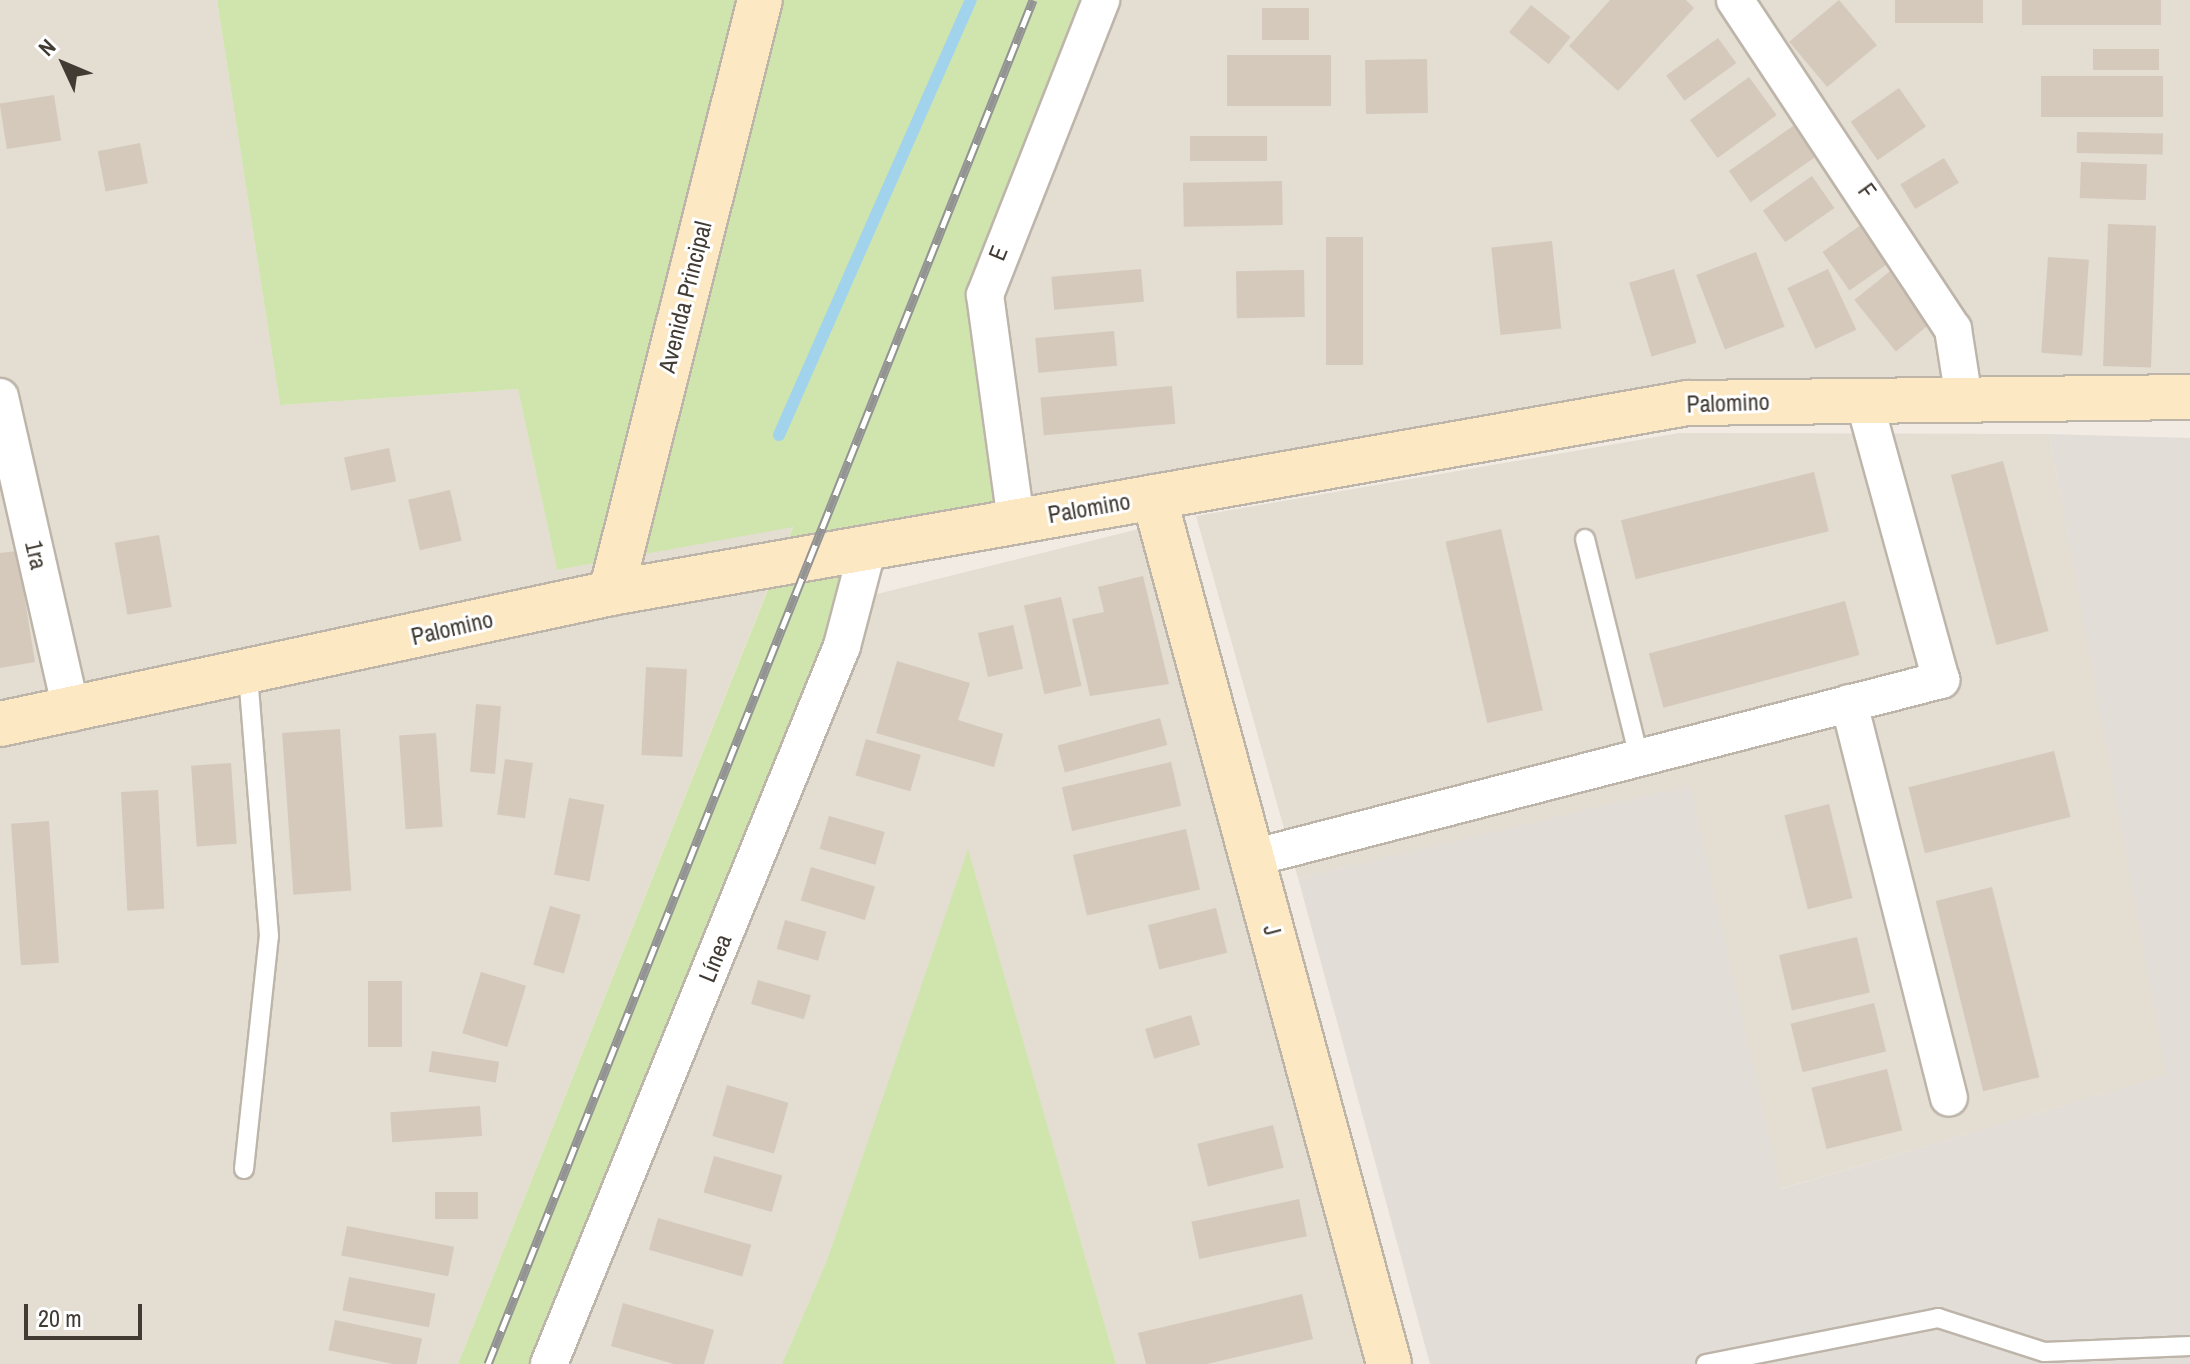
<!DOCTYPE html>
<meta charset="utf-8">
<style>
body{margin:0}
#map{position:relative;width:2190px;height:1364px;overflow:hidden;background:#f1ebe3;font-family:"Archivo Narrow",sans-serif}
div>[style]{position:absolute}
.residential>*{inset:0;background:#e4ddd2}
.industrial>*{inset:0;background:#e3ddd8}
.green>*{inset:0;background:#d0e4ad}
.stream>*{height:12px;margin:-6px;padding:0 6px;transform-origin:6px;border-radius:6px;background:#a1d4ec}
.building>*{inset:0;background:#d5c9bc;transform-origin:0 0}
.roads{filter:drop-shadow(2px 0 #beb5aa) drop-shadow(-2px 0 #beb5aa) drop-shadow(0 2px #beb5aa) drop-shadow(0 -2px #beb5aa)}
.lane>*{height:18px;margin:-9px;padding:0 9px;transform-origin:9px;border-radius:9px;background:#fff}
.street>*{height:36px;margin:-18px;padding:0 18px;transform-origin:18px;border-radius:18px;background:#fff}
.secondary>*{height:44px;margin:-22px;padding:0 22px;transform-origin:22px;border-radius:22px;background:#fce8c2}
.rail>*{height:9px;margin-top:-4.5px;transform-origin:0;background:repeating-linear-gradient(90deg,#fff 0 18px,#939393 0 36px);box-sizing:border-box;border-block:2px solid #939393}
span{translate:-50% -50%;white-space:nowrap;text-align:center;line-height:1.15;-webkit-text-stroke:6px #fff;paint-order:stroke}
.street-label{font-size:24px;color:#423b34}
.north{position:absolute;left:24px;top:24px;width:80px;height:80px;-webkit-text-stroke:6px #fff;paint-order:stroke;rotate:314deg;font-size:22px;font-weight:700;line-height:32px;text-align:center;color:#423b34}
.north::after{content:'';display:block;margin:auto;width:28px;height:36px;background:#423b34;clip-path:polygon(50% 0,100% 100%,50% 72%,0 100%)}
.scale{position:absolute;left:24px;top:1304px;width:118px;height:36px;box-sizing:border-box;border:4px solid #423b34;border-top:0;padding-left:10px;font-size:24px;line-height:28px;white-space:nowrap;color:#423b34;-webkit-text-stroke:6px #fff;paint-order:stroke}
</style>
<div id="map">
<div class="residential">
<div style="clip-path:polygon(0 0,217px 0,280px 405px,518px 389px,557px 570px,793px 526px,458px 1364px,0 1364px)"></div>
<div style="clip-path:polygon(1099px 0,2190px 0,2190px 394px,1689px 382px,1026px 498px,989px 274px)"></div>
<div style="clip-path:polygon(1679px 433px,2049px 434px,2167px 1075px,1780px 1189px,1690px 786px,1298px 878px,1196px 516px)"></div>
<div style="clip-path:polygon(1143px 528px,1388px 1364px,1116px 1364px,968px 850px,827px 1260px,782px 1364px,555px 1364px,869px 596px)"></div>
</div>
<div class="industrial">
<div style="clip-path:polygon(2049px 434px,2190px 438px,2190px 1364px,1430px 1364px,1298px 878px,1690px 785px,1781px 1189px,2166px 1075px)"></div>
</div>
<div class="green">
<div style="clip-path:polygon(217px 0,1099px 0,989px 274px,1026px 498px,868px 547px,555px 1364px,458px 1364px,793px 527px,557px 570px,518px 389px,280px 405px)"></div>
<div style="clip-path:polygon(968px 849px,1116px 1364px,782px 1364px,827px 1260px)"></div>
</div>
<div class="stream">
<div style="left:779px;top:435px;width:475px;rotate:-66.2deg"></div>
</div>
<div class="building">
<div style="clip-path:polygon(1610px 0,1686px 0,1694px 8px,1618px 91px,1569px 46px)"></div>
<div style="left:1839px;top:0;width:59px;height:65px;rotate:50deg"></div>
<div style="left:1895px;top:0;width:88px;height:23px"></div>
<div style="left:2022px;top:0;width:139px;height:25px"></div>
<div style="left:1531px;top:5px;width:51px;height:35px;rotate:39deg"></div>
<div style="left:1309px;top:8px;width:32px;height:47px;rotate:90deg"></div>
<div style="left:1718px;top:38px;width:31px;height:64px;rotate:54deg"></div>
<div style="left:2093px;top:49px;width:66px;height:21px"></div>
<div style="left:1331px;top:55px;width:51px;height:104px;rotate:90deg"></div>
<div style="left:1427px;top:59px;width:54px;height:62px;rotate:89deg"></div>
<div style="left:2041px;top:76px;width:122px;height:41px"></div>
<div style="left:1749px;top:77px;width:47px;height:73px;rotate:54deg"></div>
<div style="left:1899px;top:88px;width:47px;height:59px;rotate:55deg"></div>
<div style="left:54px;top:95px;width:46px;height:55px;rotate:81deg"></div>
<div style="left:1796px;top:124px;width:38px;height:82px;rotate:55deg"></div>
<div style="left:2077px;top:132px;width:86px;height:21px;rotate:1deg"></div>
<div style="left:1267px;top:136px;width:25px;height:77px;rotate:90deg"></div>
<div style="left:140px;top:143px;width:41px;height:43px;rotate:79deg"></div>
<div style="left:1944px;top:158px;width:29px;height:51px;rotate:59deg"></div>
<div style="left:2081px;top:162px;width:66px;height:36px;rotate:2deg"></div>
<div style="left:1812px;top:176px;width:39px;height:60px;rotate:55deg"></div>
<div style="left:1282px;top:181px;width:44px;height:99px;rotate:89deg"></div>
<div style="left:2108px;top:224px;width:48px;height:142px;rotate:2deg"></div>
<div style="left:1861px;top:225px;width:47px;height:47px;rotate:55deg"></div>
<div style="left:1326px;top:237px;width:37px;height:128px"></div>
<div style="left:1552px;top:241px;width:88px;height:61px;rotate:84deg"></div>
<div style="left:1756px;top:252px;width:80px;height:64px;rotate:69deg"></div>
<div style="left:2048px;top:257px;width:41px;height:96px;rotate:4deg"></div>
<div style="left:1894px;top:268px;width:66px;height:51px;rotate:51deg"></div>
<div style="left:1141px;top:269px;width:33px;height:90px;rotate:85deg"></div>
<div style="left:1674px;top:269px;width:77px;height:47px;rotate:73deg"></div>
<div style="left:1828px;top:269px;width:67px;height:45px;rotate:65deg"></div>
<div style="left:1304px;top:270px;width:47px;height:68px;rotate:89deg"></div>
<div style="left:1114px;top:331px;width:35px;height:79px;rotate:85deg"></div>
<div style="left:1172px;top:386px;width:38px;height:132px;rotate:85deg"></div>
<div style="left:389px;top:448px;width:34px;height:46px;rotate:78deg"></div>
<div style="left:2003px;top:461px;width:176px;height:54px;rotate:75deg"></div>
<div style="left:1814px;top:472px;width:61px;height:199px;rotate:76deg"></div>
<div style="left:450px;top:490px;width:52px;height:43px;rotate:77deg"></div>
<div style="left:1501px;top:529px;width:186px;height:57px;rotate:77deg"></div>
<div style="left:159px;top:535px;width:73px;height:45px;rotate:80deg"></div>
<div style="clip-path:polygon(17px 551px,35px 662px,0 668px,0 553px)"></div>
<div style="clip-path:polygon(1143px 576px,1169px 684px,1090px 696px,1072px 619px,1104px 612px,1098px 587px)"></div>
<div style="left:1061px;top:597px;width:91px;height:38px;rotate:77deg"></div>
<div style="left:1845px;top:601px;width:56px;height:203px;rotate:75deg"></div>
<div style="left:1013px;top:625px;width:45px;height:36px;rotate:77deg"></div>
<div style="clip-path:polygon(897px 661px,970px 683px,958px 720px,1003px 734px,994px 767px,876px 733px)"></div>
<div style="left:646px;top:667px;width:41px;height:88px;rotate:3deg"></div>
<div style="left:476px;top:704px;width:25px;height:68px;rotate:5deg"></div>
<div style="left:1160px;top:718px;width:28px;height:106px;rotate:75deg"></div>
<div style="left:340px;top:729px;width:162px;height:58px;rotate:86deg"></div>
<div style="left:436px;top:733px;width:94px;height:37px;rotate:86deg"></div>
<div style="left:866px;top:739px;width:57px;height:38px;rotate:16deg"></div>
<div style="left:2054px;top:751px;width:68px;height:150px;rotate:76deg"></div>
<div style="left:505px;top:759px;width:28px;height:56px;rotate:8deg"></div>
<div style="left:1171px;top:762px;width:45px;height:112px;rotate:77deg"></div>
<div style="left:231px;top:763px;width:81px;height:40px;rotate:86deg"></div>
<div style="left:158px;top:790px;width:119px;height:37px;rotate:87deg"></div>
<div style="left:569px;top:798px;width:36px;height:78px;rotate:11deg"></div>
<div style="left:1829px;top:804px;width:97px;height:46px;rotate:76deg"></div>
<div style="left:829px;top:816px;width:58px;height:34px;rotate:16deg"></div>
<div style="left:49px;top:821px;width:142px;height:38px;rotate:86deg"></div>
<div style="left:1186px;top:829px;width:62px;height:116px;rotate:77deg"></div>
<div style="left:811px;top:867px;width:67px;height:35px;rotate:17deg"></div>
<div style="left:1992px;top:887px;width:196px;height:58px;rotate:76deg"></div>
<div style="left:550px;top:906px;width:32px;height:61px;rotate:16deg"></div>
<div style="left:1216px;top:908px;width:46px;height:70px;rotate:76deg"></div>
<div style="left:785px;top:920px;width:43px;height:30px;rotate:16deg"></div>
<div style="left:1857px;top:937px;width:57px;height:80px;rotate:77deg"></div>
<div style="left:481px;top:972px;width:47px;height:64px;rotate:17deg"></div>
<div style="left:758px;top:980px;width:55px;height:25px;rotate:16deg"></div>
<div style="left:368px;top:981px;width:34px;height:66px"></div>
<div style="left:1874px;top:1003px;width:50px;height:86px;rotate:76deg"></div>
<div style="left:1191px;top:1015px;width:31px;height:48px;rotate:73deg"></div>
<div style="left:432px;top:1051px;width:68px;height:21px;rotate:9deg"></div>
<div style="left:1887px;top:1069px;width:63px;height:78px;rotate:76deg"></div>
<div style="left:727px;top:1085px;width:64px;height:53px;rotate:16deg"></div>
<div style="left:480px;top:1106px;width:30px;height:90px;rotate:86deg"></div>
<div style="left:1273px;top:1125px;width:44px;height:78px;rotate:76deg"></div>
<div style="left:714px;top:1156px;width:71px;height:38px;rotate:16deg"></div>
<div style="left:478px;top:1192px;width:27px;height:43px;rotate:90deg"></div>
<div style="left:1299px;top:1199px;width:38px;height:110px;rotate:78deg"></div>
<div style="left:658px;top:1218px;width:97px;height:33px;rotate:16deg"></div>
<div style="left:347px;top:1226px;width:109px;height:30px;rotate:11deg"></div>
<div style="left:349px;top:1277px;width:88px;height:34px;rotate:11deg"></div>
<div style="clip-path:polygon(1302px 1294px,1313px 1339px,1207px 1364px,1146px 1364px,1138px 1333px)"></div>
<div style="clip-path:polygon(623px 1303px,714px 1330px,704px 1364px,674px 1364px,611px 1346px)"></div>
<div style="left:335px;top:1320px;width:89px;height:31px;rotate:12deg"></div>
</div>
<div class="roads">
<div class="lane">
<div style="left:1585px;top:539px;width:226px;rotate:76.1deg"></div>
<div style="left:244px;top:1169px;width:234px;rotate:-83.9deg"></div>
<div style="left:269px;top:936px;width:263px;rotate:-94.6deg"></div>
<div style="left:1706px;top:1364px;width:237px;rotate:-11.2deg"></div>
<div style="left:1938px;top:1318px;width:111px;rotate:17.8deg"></div>
<div style="left:2044px;top:1352px;width:146px;rotate:-2.4deg"></div>
</div>
<div class="street">
<div style="left:1735px;top:0;width:395px;rotate:56.5deg"></div>
<div style="left:1953px;top:329px;width:71px;rotate:81.1deg"></div>
<div style="left:0;top:397px;width:324px;rotate:77.2deg"></div>
<div style="left:1016px;top:521px;width:228px;rotate:-97.8deg"></div>
<div style="left:985px;top:295px;width:317px;rotate:-68.5deg"></div>
<div style="left:1849px;top:703px;width:407px;rotate:75.8deg"></div>
<div style="left:1252px;top:858px;width:712px;rotate:-14.49deg"></div>
<div style="left:1941px;top:680px;width:290px;rotate:-105.4deg"></div>
<div style="left:549px;top:1364px;width:775px;rotate:-67.8deg"></div>
<div style="left:842px;top:646px;width:102px;rotate:-75.3deg"></div>
</div>
<div class="secondary">
<div style="left:1154px;top:497px;width:898px;rotate:74.83deg"></div>
<div style="left:611px;top:593px;width:611px;rotate:-75.9deg"></div>
<div style="left:0;top:724px;width:625px;rotate:-12.1deg"></div>
<div style="left:611px;top:593px;width:1093px;rotate:-10.01deg"></div>
<div style="left:1687px;top:403px;width:503px;rotate:-0.68deg"></div>
</div>
</div>
<div class="rail">
<div style="left:488px;top:1364px;width:1469px;rotate:-68.22deg"></div>
</div>
<div class="street-label">
<span style="left:1867px;top:191px;rotate:54deg">F</span>
<span style="left:998px;top:253px;rotate:-68deg">E</span>
<span style="left:685px;top:297px;rotate:-76deg">Avenida Principal</span>
<span style="left:1728px;top:403px;rotate:-2deg">Palomino</span>
<span style="left:1089px;top:508px;rotate:-10deg">Palomino</span>
<span style="left:36px;top:555px;rotate:77deg">1ra</span>
<span style="left:452px;top:628px;rotate:-13deg">Palomino</span>
<span style="left:1272px;top:930px;rotate:75deg">J</span>
<span style="left:715px;top:958px;rotate:-68deg">Línea</span>
</div>
<div class="north">N</div>
<div class="scale">20 m</div>
</div>
